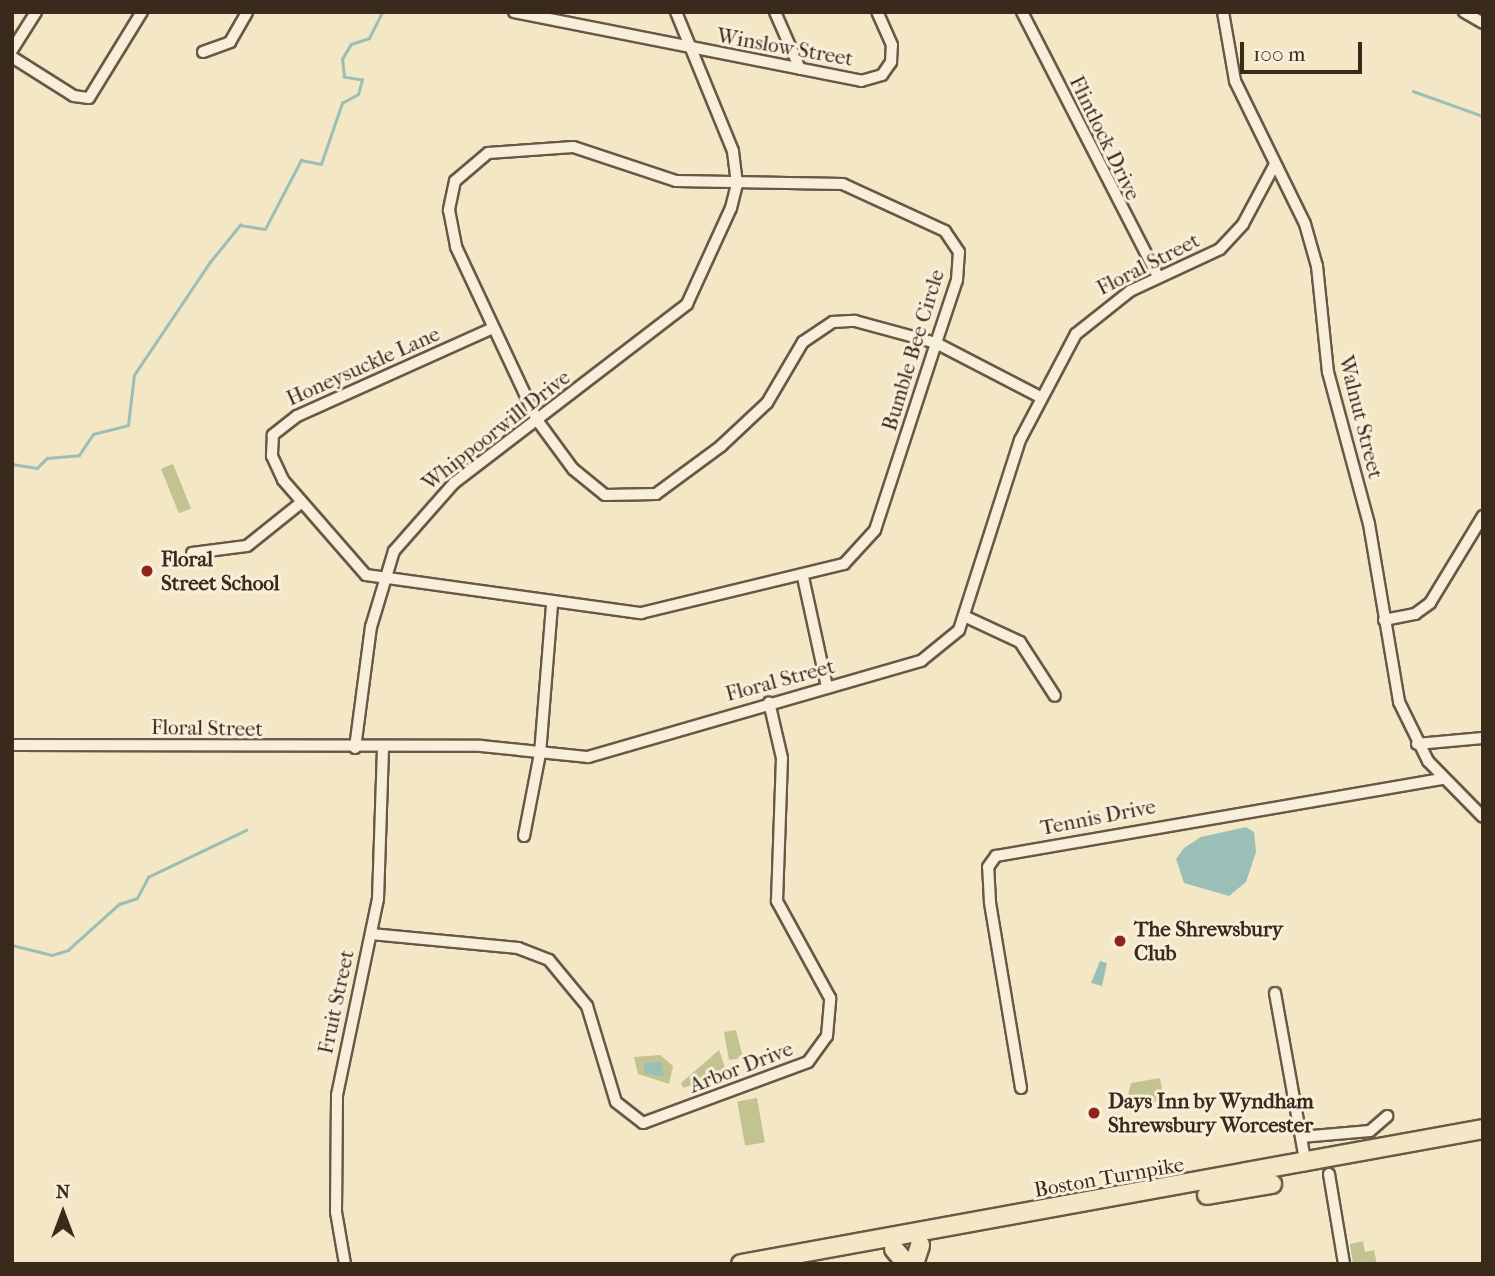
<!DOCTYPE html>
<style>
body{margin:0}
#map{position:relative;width:1495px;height:1276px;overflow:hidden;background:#f3e7c5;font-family:"IM FELL French Canon",serif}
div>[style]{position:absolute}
.green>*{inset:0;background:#c2c390;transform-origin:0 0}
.water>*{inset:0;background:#9bbfb7}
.stream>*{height:2.5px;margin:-1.25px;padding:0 1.25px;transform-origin:1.25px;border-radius:1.25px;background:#9bbfb7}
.roads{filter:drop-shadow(2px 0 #685946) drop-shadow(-2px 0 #685946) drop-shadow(0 2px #685946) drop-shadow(0 -2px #685946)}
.street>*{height:10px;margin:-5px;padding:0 5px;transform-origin:5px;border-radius:5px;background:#f7efd9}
.highway>*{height:18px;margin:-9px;padding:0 9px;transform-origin:9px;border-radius:9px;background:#f3e7c5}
.dots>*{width:19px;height:19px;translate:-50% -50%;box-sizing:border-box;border:4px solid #f7efd9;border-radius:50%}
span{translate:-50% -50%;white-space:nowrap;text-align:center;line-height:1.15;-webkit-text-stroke:6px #f7efd9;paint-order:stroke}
.street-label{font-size:21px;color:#392a1c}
.poi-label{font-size:21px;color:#392a1c;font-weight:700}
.left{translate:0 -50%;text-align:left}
.frame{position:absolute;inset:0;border:14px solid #392a1c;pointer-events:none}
.north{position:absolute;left:28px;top:1178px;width:70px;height:70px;-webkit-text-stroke:5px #f7efd9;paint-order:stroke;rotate:0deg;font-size:19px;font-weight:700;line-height:28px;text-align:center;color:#392a1c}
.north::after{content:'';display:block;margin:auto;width:24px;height:32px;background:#392a1c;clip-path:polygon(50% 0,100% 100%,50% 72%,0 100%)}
.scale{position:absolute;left:1240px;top:42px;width:122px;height:32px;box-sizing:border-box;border:4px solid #392a1c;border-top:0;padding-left:9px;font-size:21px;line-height:24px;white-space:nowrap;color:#392a1c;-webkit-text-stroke:5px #f7efd9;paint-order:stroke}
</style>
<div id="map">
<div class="green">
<div style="left:173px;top:464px;width:48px;height:13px;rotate:68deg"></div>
<div style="clip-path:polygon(736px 1030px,743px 1058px,729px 1060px,724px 1032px)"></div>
<div style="clip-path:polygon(719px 1050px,727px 1073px,683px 1088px,681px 1083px)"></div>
<div style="clip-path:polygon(660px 1055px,673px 1066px,669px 1084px,638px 1074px,634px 1057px)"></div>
<div style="clip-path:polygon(1160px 1078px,1164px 1100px,1125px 1107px,1131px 1083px)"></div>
<div style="left:757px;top:1098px;width:45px;height:20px;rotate:80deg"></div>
<div style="clip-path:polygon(1363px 1241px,1365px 1252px,1374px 1250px,1377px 1264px,1353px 1264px,1350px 1244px)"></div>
</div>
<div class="water">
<div style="clip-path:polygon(1246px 827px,1254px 832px,1256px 852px,1246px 882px,1229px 896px,1184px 883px,1176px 859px,1184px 848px,1201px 837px)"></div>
<div style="clip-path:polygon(1100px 961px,1107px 963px,1102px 986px,1091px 983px)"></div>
<div style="clip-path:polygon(661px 1061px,664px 1077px,645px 1073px,643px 1064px)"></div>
</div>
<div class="stream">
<div style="left:1413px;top:91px;width:74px;rotate:19.7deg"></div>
<div style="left:12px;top:464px;width:25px;rotate:9deg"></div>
<div style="left:37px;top:468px;width:14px;rotate:-45deg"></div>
<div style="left:47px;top:458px;width:32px;rotate:-5deg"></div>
<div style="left:79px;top:455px;width:25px;rotate:-56deg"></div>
<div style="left:93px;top:434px;width:36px;rotate:-14deg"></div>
<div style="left:128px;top:425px;width:50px;rotate:-83.2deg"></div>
<div style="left:134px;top:375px;width:136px;rotate:-56.1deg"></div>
<div style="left:210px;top:262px;width:48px;rotate:-51deg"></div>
<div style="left:240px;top:225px;width:25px;rotate:9deg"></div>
<div style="left:265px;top:229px;width:78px;rotate:-62.4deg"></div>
<div style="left:301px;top:160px;width:20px;rotate:11deg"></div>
<div style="left:321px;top:164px;width:65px;rotate:-71deg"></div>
<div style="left:342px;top:103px;width:18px;rotate:-29deg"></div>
<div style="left:358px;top:94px;width:15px;rotate:-74deg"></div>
<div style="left:362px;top:80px;width:18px;rotate:-171deg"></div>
<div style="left:344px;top:77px;width:18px;rotate:-96deg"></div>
<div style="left:342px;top:59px;width:17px;rotate:-59deg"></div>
<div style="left:351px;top:44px;width:19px;rotate:-18deg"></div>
<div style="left:369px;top:38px;width:29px;rotate:-63deg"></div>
<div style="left:12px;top:945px;width:41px;rotate:14deg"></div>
<div style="left:52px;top:955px;width:17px;rotate:-17deg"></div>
<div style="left:68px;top:950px;width:69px;rotate:-42deg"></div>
<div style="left:119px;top:904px;width:19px;rotate:-18deg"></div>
<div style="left:137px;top:898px;width:24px;rotate:-62deg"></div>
<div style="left:148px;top:877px;width:109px;rotate:-25.6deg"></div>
</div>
<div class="roads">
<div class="street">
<div style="left:514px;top:12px;width:354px;rotate:11.2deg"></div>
<div style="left:861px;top:81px;width:22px;rotate:-16deg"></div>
<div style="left:882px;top:75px;width:16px;rotate:-55deg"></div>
<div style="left:891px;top:62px;width:17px;rotate:-87deg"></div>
<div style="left:892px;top:45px;width:36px;rotate:-114deg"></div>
<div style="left:775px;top:12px;width:62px;rotate:66.3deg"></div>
<div style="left:1022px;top:12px;width:298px;rotate:62.8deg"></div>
<div style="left:1223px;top:12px;width:70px;rotate:80.1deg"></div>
<div style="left:1235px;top:81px;width:159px;rotate:63.9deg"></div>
<div style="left:1305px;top:224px;width:44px;rotate:74.1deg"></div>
<div style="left:1317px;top:266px;width:107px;rotate:84.1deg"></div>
<div style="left:1328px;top:372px;width:157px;rotate:74.9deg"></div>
<div style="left:1369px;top:524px;width:181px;rotate:80.4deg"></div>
<div style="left:1399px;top:702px;width:66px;rotate:63.8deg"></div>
<div style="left:1428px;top:761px;width:78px;rotate:45.5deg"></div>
<div style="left:1464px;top:12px;width:22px;rotate:30deg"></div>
<div style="left:12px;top:50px;width:45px;rotate:-57.7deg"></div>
<div style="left:203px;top:52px;width:29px;rotate:-20deg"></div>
<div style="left:230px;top:42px;width:34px;rotate:-60deg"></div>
<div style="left:12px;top:57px;width:73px;rotate:32.2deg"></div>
<div style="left:74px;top:96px;width:15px;rotate:8deg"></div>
<div style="left:89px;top:98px;width:101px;rotate:-58.4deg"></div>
<div style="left:493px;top:328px;width:215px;rotate:155.8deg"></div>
<div style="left:297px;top:416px;width:31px;rotate:142deg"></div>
<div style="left:273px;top:435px;width:21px;rotate:93deg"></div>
<div style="left:272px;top:456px;width:26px;rotate:65deg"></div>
<div style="left:283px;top:480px;width:126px;rotate:48.9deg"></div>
<div style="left:366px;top:575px;width:278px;rotate:7.9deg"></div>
<div style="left:641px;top:613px;width:209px;rotate:-13.6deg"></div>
<div style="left:844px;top:564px;width:46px;rotate:-47.6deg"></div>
<div style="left:875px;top:530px;width:197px;rotate:-71.9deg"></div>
<div style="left:936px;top:343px;width:66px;rotate:-71.6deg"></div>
<div style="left:957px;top:280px;width:28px;rotate:-86deg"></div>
<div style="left:959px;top:252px;width:25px;rotate:-124deg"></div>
<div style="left:945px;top:231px;width:112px;rotate:-155.3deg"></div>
<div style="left:843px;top:184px;width:167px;rotate:-179deg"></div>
<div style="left:676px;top:181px;width:108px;rotate:-161.7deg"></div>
<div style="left:573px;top:147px;width:85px;rotate:176deg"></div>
<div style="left:488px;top:153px;width:43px;rotate:139.7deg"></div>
<div style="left:455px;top:181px;width:30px;rotate:102deg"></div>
<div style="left:449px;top:210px;width:38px;rotate:79deg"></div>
<div style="left:456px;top:247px;width:191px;rotate:64.9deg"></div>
<div style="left:537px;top:420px;width:61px;rotate:53.7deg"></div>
<div style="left:573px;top:469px;width:41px;rotate:39.1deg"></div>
<div style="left:605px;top:495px;width:51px;rotate:-1.1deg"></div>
<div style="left:656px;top:494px;width:81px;rotate:-36.4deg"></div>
<div style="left:721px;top:446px;width:63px;rotate:-43.1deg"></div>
<div style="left:767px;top:403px;width:71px;rotate:-59.5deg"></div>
<div style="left:803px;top:342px;width:36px;rotate:-34deg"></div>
<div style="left:833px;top:322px;width:22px;rotate:-3deg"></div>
<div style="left:855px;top:321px;width:84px;rotate:15.2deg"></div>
<div style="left:936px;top:343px;width:119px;rotate:27.4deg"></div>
<div style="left:192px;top:553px;width:55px;rotate:-7.3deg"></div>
<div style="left:247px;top:546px;width:70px;rotate:-38.7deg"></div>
<div style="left:803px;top:577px;width:113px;rotate:77.7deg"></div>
<div style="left:964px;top:616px;width:62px;rotate:24.9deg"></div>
<div style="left:1020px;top:642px;width:64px;rotate:57.1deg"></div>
<div style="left:1384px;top:620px;width:32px;rotate:-11deg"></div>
<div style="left:1415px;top:614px;width:19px;rotate:-36deg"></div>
<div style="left:1430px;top:603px;width:102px;rotate:-58.7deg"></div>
<div style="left:1417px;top:744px;width:66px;rotate:-5.2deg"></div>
<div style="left:12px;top:745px;width:469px;rotate:0.1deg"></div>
<div style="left:481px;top:746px;width:108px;rotate:5.9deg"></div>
<div style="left:588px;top:757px;width:347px;rotate:-16.1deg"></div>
<div style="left:921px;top:661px;width:49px;rotate:-39.2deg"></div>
<div style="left:959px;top:630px;width:200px;rotate:-72.2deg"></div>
<div style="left:1020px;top:440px;width:120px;rotate:-62.2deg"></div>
<div style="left:1076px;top:334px;width:69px;rotate:-38.5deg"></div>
<div style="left:1130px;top:291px;width:99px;rotate:-25deg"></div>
<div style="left:1220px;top:249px;width:34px;rotate:-47deg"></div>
<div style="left:1243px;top:224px;width:68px;rotate:-61.9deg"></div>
<div style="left:355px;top:748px;width:122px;rotate:-82.5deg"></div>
<div style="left:371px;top:627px;width:79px;rotate:-73.2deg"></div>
<div style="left:394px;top:551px;width:91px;rotate:-48.6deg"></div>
<div style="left:454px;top:483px;width:294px;rotate:-37.5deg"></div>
<div style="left:687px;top:304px;width:106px;rotate:-65.4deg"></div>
<div style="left:731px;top:208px;width:25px;rotate:-76deg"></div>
<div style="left:737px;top:184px;width:33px;rotate:-97deg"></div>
<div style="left:733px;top:151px;width:150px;rotate:-112.3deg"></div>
<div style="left:524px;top:836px;width:84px;rotate:-79deg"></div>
<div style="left:540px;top:754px;width:150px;rotate:-85.4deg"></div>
<div style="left:371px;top:934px;width:148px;rotate:5.4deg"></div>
<div style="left:518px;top:948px;width:33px;rotate:21deg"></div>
<div style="left:549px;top:960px;width:60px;rotate:50.4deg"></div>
<div style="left:587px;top:1006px;width:100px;rotate:73.2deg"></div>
<div style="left:616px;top:1102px;width:34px;rotate:38deg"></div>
<div style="left:643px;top:1123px;width:176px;rotate:-20.3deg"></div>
<div style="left:808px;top:1062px;width:32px;rotate:-54deg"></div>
<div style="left:827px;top:1036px;width:38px;rotate:-85deg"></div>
<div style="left:830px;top:998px;width:111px;rotate:-118.7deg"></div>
<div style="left:777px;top:901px;width:143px;rotate:-88deg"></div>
<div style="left:782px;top:758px;width:57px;rotate:-103.1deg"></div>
<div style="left:1275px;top:993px;width:175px;rotate:79.8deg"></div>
<div style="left:1021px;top:1088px;width:189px;rotate:-99.5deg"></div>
<div style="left:990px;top:902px;width:35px;rotate:-93deg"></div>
<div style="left:988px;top:867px;width:14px;rotate:-54deg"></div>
<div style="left:996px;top:856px;width:453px;rotate:-9.8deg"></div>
<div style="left:1301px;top:1137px;width:69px;rotate:-5deg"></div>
<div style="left:1370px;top:1131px;width:23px;rotate:-41deg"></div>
<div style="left:1329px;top:1174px;width:91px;rotate:80.5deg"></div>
<div style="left:345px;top:1264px;width:53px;rotate:-99.8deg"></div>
<div style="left:336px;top:1212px;width:117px;rotate:-89.5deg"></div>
<div style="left:337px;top:1095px;width:200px;rotate:-78.2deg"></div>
<div style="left:378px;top:899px;width:150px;rotate:-88.1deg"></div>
</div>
<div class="highway">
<div style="left:1207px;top:1195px;width:66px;rotate:-9.6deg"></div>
<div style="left:894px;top:1249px;width:20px;rotate:49deg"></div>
<div style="left:741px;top:1264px;width:754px;rotate:-10.31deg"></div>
<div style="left:914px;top:1264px;width:20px;rotate:-72deg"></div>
</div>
</div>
<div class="dots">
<div style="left:147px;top:571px;background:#8f2418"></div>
<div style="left:1120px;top:941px;background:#8f2418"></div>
<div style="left:1094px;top:1113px;background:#8f2418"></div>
</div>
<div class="street-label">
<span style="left:785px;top:47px;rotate:10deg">Winslow Street</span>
<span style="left:1105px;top:138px;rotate:64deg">Flintlock Drive</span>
<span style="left:1148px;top:264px;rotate:-27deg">Floral Street</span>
<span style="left:913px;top:350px;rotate:-73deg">Bumble Bee Circle</span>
<span style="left:363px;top:366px;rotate:-24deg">Honeysuckle Lane</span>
<span style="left:1361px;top:417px;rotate:76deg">Walnut Street</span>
<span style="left:496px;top:430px;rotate:-38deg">Whippoorwill Drive</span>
<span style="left:780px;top:680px;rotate:-15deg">Floral Street</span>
<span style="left:207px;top:728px;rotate:1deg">Floral Street</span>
<span style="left:1098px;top:817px;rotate:-11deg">Tennis Drive</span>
<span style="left:336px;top:1002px;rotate:-78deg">Fruit Street</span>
<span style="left:741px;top:1067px;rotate:-21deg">Arbor Drive</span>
<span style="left:1109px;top:1177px;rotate:-10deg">Boston Turnpike</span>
</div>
<div class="poi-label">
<span class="left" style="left:161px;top:571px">Floral<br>Street School</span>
<span class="left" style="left:1134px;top:941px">The Shrewsbury<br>Club</span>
<span class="left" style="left:1108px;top:1113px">Days Inn by Wyndham<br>Shrewsbury Worcester</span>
</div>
<div class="frame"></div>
<div class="north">N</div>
<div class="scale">100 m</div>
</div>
